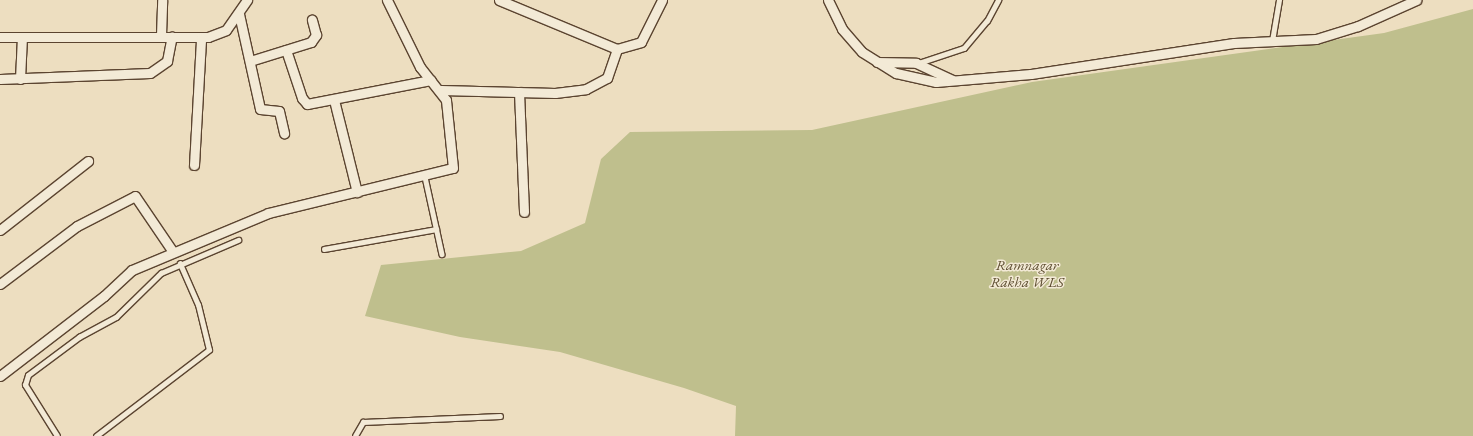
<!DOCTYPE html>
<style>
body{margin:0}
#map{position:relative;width:1473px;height:436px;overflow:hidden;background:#eddec0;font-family:"EB Garamond",serif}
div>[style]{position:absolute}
.green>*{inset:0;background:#bfbf8d}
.roads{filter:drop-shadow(1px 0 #5b4430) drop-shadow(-1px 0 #5b4430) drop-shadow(0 1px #5b4430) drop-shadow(0 -1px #5b4430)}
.service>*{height:4.5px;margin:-2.25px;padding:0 2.25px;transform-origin:2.25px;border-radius:2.25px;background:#f3ead6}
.minor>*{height:9px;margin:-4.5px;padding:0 4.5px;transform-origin:4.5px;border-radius:4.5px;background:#f3ead6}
span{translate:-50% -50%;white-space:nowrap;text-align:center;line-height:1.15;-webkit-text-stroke:3px #f3ead6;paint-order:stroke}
.park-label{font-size:15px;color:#5e4e31;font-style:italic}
</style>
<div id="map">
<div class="green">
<div style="clip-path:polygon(1473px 9px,1473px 436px,735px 436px,736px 406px,684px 388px,560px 352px,460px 337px,365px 316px,381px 265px,521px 251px,585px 223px,601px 159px,630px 132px,812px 130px,1032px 82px,1384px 33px)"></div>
</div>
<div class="roads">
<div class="service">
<div style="left:1272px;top:41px;width:42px;rotate:-80.3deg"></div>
<div style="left:919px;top:63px;width:47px;rotate:-18.4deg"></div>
<div style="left:964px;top:48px;width:35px;rotate:-50deg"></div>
<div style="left:987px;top:21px;width:24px;rotate:-62deg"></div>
<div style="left:425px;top:177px;width:79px;rotate:77.6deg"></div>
<div style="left:324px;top:249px;width:114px;rotate:-10.1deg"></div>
<div style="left:57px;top:436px;width:60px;rotate:-122.1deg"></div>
<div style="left:25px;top:385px;width:10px;rotate:-73deg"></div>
<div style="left:28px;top:375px;width:64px;rotate:-36.7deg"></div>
<div style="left:79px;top:337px;width:42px;rotate:-28.4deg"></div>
<div style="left:116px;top:317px;width:63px;rotate:-44.4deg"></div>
<div style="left:161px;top:273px;width:84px;rotate:-23.2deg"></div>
<div style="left:96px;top:436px;width:142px;rotate:-37.3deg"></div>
<div style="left:209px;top:350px;width:46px;rotate:-103.7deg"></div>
<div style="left:198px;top:305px;width:45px;rotate:-113.7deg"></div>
<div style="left:355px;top:436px;width:16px;rotate:-60deg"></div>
<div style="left:363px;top:422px;width:137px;rotate:-2.5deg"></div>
</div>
<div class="minor">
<div style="left:499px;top:0;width:128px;rotate:22.6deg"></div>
<div style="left:617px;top:49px;width:25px;rotate:-16deg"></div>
<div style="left:641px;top:42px;width:47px;rotate:-63.4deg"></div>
<div style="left:828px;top:0;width:32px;rotate:64deg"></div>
<div style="left:842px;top:29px;width:30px;rotate:49deg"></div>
<div style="left:862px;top:52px;width:40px;rotate:32deg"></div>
<div style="left:896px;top:73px;width:41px;rotate:12.7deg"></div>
<div style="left:936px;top:82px;width:95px;rotate:-4.8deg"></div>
<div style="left:1031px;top:74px;width:205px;rotate:-8.7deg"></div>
<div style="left:1234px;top:43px;width:82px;rotate:-2.8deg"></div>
<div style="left:1316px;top:39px;width:44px;rotate:-17.2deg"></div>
<div style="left:1358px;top:26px;width:64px;rotate:-24.1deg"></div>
<div style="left:239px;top:14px;width:97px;rotate:77.5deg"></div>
<div style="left:260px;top:109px;width:19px;rotate:6deg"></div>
<div style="left:279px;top:111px;width:23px;rotate:77deg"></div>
<div style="left:161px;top:35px;width:35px;rotate:-88deg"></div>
<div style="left:0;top:37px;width:208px"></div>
<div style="left:208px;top:37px;width:19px;rotate:-21deg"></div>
<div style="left:226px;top:30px;width:37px;rotate:-55deg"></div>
<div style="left:286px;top:50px;width:51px;rotate:71.6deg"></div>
<div style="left:302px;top:98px;width:8px;rotate:50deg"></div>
<div style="left:307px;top:104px;width:126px;rotate:-11deg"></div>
<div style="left:250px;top:61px;width:64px;rotate:-17.3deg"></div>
<div style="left:311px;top:42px;width:9px;rotate:-54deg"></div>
<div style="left:316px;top:35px;width:16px;rotate:-105deg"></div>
<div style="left:877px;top:62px;width:39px;rotate:1deg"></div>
<div style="left:916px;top:63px;width:40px;rotate:25deg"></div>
<div style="left:0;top:79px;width:150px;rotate:-2.3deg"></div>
<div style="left:150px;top:73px;width:21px;rotate:-35deg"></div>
<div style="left:167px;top:61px;width:25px;rotate:-79deg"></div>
<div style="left:20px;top:79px;width:42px;rotate:-87.3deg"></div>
<div style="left:441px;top:90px;width:114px;rotate:1.5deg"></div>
<div style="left:555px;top:93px;width:31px;rotate:-7deg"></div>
<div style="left:586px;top:89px;width:24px;rotate:-28deg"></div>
<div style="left:607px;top:78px;width:31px;rotate:-71deg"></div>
<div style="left:519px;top:92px;width:120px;rotate:87.6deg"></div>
<div style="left:334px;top:100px;width:95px;rotate:76deg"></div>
<div style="left:194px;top:165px;width:127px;rotate:-86.8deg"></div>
<div style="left:0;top:230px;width:112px;rotate:-38.1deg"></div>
<div style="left:0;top:284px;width:96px;rotate:-37deg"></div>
<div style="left:77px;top:226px;width:65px;rotate:-27.3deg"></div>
<div style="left:135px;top:196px;width:68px;rotate:55.8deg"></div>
<div style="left:0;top:376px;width:131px;rotate:-37.6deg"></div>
<div style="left:104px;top:296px;width:38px;rotate:-43deg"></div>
<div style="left:132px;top:270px;width:147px;rotate:-22.7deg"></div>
<div style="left:268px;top:213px;width:190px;rotate:-13.7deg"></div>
<div style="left:453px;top:168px;width:68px;rotate:-95.9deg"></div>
<div style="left:446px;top:100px;width:42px;rotate:-128.2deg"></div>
<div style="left:420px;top:67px;width:75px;rotate:-116.2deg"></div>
</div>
</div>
<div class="park-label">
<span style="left:1027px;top:273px">Ramnagar<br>Rakha WLS</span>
</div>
</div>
